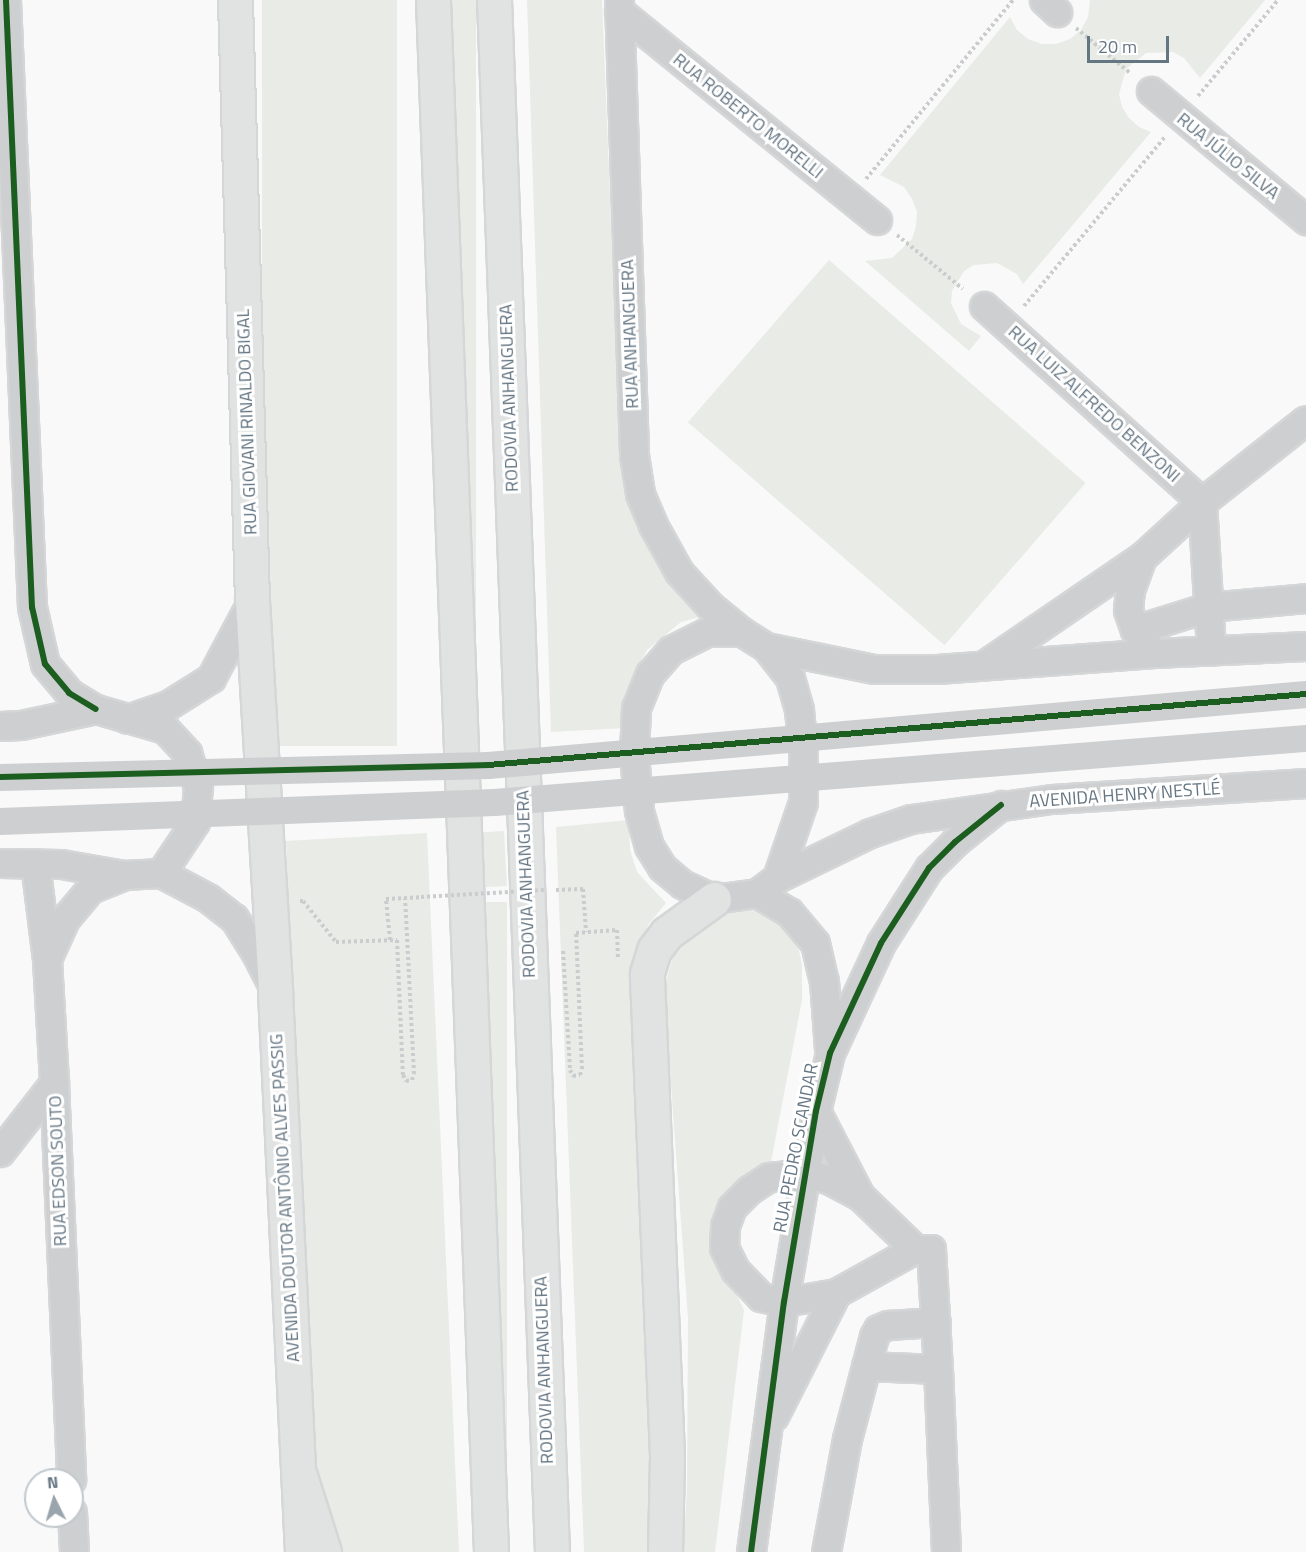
<!DOCTYPE html>
<meta charset="utf-8">
<style>
body{margin:0}
#map{position:relative;width:1306px;height:1552px;overflow:hidden;background:#f9f9f9;font-family:"Titillium Web",sans-serif}
div>[style]{position:absolute}
.green>*{inset:0;background:#e8ebe6;transform-origin:0 0}
.path>*{height:4px;margin-top:-2px;transform-origin:0;background:repeating-linear-gradient(90deg,#cbcccd 0 3px,transparent 0 6px)}
.roads{filter:drop-shadow(2px 0 #d5d6d7) drop-shadow(-2px 0 #d5d6d7) drop-shadow(0 2px #d5d6d7) drop-shadow(0 -2px #d5d6d7)}
.minor>*{height:27px;margin:-13.5px;padding:0 13.5px;transform-origin:13.5px;border-radius:13.5px;background:#cecfd0}
.major>*{height:33px;margin:-16.5px;padding:0 16.5px;transform-origin:16.5px;border-radius:16.5px;background:#e1e2e2}
.highway>*{height:33px;margin:-16.5px;padding:0 16.5px;transform-origin:16.5px;border-radius:16.5px;background:#e1e2e2}
.path-bridge>*{height:4px;margin-top:-2px;transform-origin:0;background:repeating-linear-gradient(90deg,#cbcccd 0 3px,transparent 0 6px)}
.minor-bridge>*{height:27px;margin:-13.5px;padding:0 13.5px;transform-origin:13.5px;border-radius:13.5px;background:#cecfd0}
.cycleway>*{height:6px;margin:-3px;padding:0 3px;transform-origin:3px;border-radius:3px;background:#1b5e20}
span{translate:-50% -50%;white-space:nowrap;text-align:center;line-height:1.15;-webkit-text-stroke:6px #fff;paint-order:stroke}
.street-label{font-size:18px;color:#657683}
.north{position:absolute;left:24px;top:1468px;width:60px;height:60px;box-sizing:border-box;background:#fff;border:2px solid #c1c8cd;border-radius:50%;rotate:355deg;font-size:16px;font-weight:700;line-height:24px;text-align:center;color:#657683}
.north::after{content:'';display:block;margin:auto;width:21px;height:27px;background:#99a4ac;clip-path:polygon(50% 0,100% 100%,50% 72%,0 100%)}
.scale{position:absolute;left:1087px;top:36px;width:82px;height:27px;box-sizing:border-box;border:3px solid #657683;border-top:0;padding-left:8px;font-size:18px;line-height:21px;white-space:nowrap;color:#657683;-webkit-text-stroke:4px #fff;paint-order:stroke}
</style>
<div id="map">
<div class="green">
<div style="left:262px;top:0;width:135px;height:746px"></div>
<div style="left:449px;top:0;width:27px;height:736px"></div>
<div style="clip-path:polygon(527px 0,602px 0,621px 463px,628px 494px,704px 616px,681px 622px,647px 650px,636px 670px,625px 728px,551px 732px)"></div>
<div style="clip-path:polygon(1090px 0,1265px 0,1200px 78px,1184px 58px,1173px 52px,1146px 53px,1126px 69px,1119px 94px,1122px 107px,1129px 118px,1139px 127px,1151px 132px,1023px 284px,1017px 274px,997px 263px,974px 265px,964px 271px,952px 291px,951px 303px,961px 324px,981px 336px,969px 351px,865px 261px,892px 258px,912px 239px,916px 226px,917px 212px,912px 199px,904px 187px,880px 175px,1010px 17px,1017px 30px,1028px 39px,1042px 44px,1056px 44px,1070px 39px,1081px 30px,1088px 17px)"></div>
<div style="left:829px;top:260px;width:340px;height:215px;rotate:41deg"></div>
<div style="clip-path:polygon(629px 820px,630px 850px,637px 872px,666px 903px,648px 925px,641px 949px,654px 1452px,649px 1552px,584px 1552px,556px 827px)"></div>
<div style="left:504px;top:831px;width:55px;height:22px;rotate:87deg"></div>
<div style="clip-path:polygon(427px 833px,459px 1552px,333px 1552px,321px 1507px,309px 1399px,286px 841px)"></div>
<div style="left:485px;top:902px;width:22px;height:650px"></div>
<div style="clip-path:polygon(750px 907px,773px 914px,796px 935px,802px 965px,802px 1000px,771px 1162px,734px 1190px,725px 1271px,744px 1310px,715px 1552px,683px 1552px,687px 1488px,688px 1318px,664px 989px,673px 956px,692px 930px,717px 915px)"></div>
</div>
<div class="path">
<div style="left:1076px;top:28px;width:70px;rotate:39.8deg"></div>
<div style="left:1198px;top:96px;width:125px;rotate:-50.2deg"></div>
<div style="left:866px;top:179px;width:232px;rotate:-50.6deg"></div>
<div style="left:897px;top:235px;width:85px;rotate:39.3deg"></div>
<div style="left:1024px;top:306px;width:220px;rotate:-50.2deg"></div>
<div style="left:556px;top:890px;width:27px;rotate:-2deg"></div>
<div style="left:583px;top:889px;width:43px;rotate:86deg"></div>
<div style="left:300px;top:901px;width:3px"></div>
<div style="left:303px;top:901px;width:53px;rotate:51.2deg"></div>
<div style="left:336px;top:942px;width:61px;rotate:-1.9deg"></div>
<div style="left:397px;top:940px;width:135px;rotate:87.5deg"></div>
<div style="left:403px;top:1075px;width:7px;rotate:63deg"></div>
<div style="left:406px;top:1081px;width:6px;rotate:-9deg"></div>
<div style="left:412px;top:1080px;width:6px;rotate:-72deg"></div>
<div style="left:414px;top:1074px;width:176px;rotate:-92.9deg"></div>
<div style="left:390px;top:940px;width:41px;rotate:-95.6deg"></div>
<div style="left:386px;top:899px;width:35px;rotate:-3deg"></div>
<div style="left:563px;top:951px;width:119px;rotate:86.6deg"></div>
<div style="left:570px;top:1070px;width:7px;rotate:63deg"></div>
<div style="left:573px;top:1076px;width:7px;rotate:-8deg"></div>
<div style="left:580px;top:1075px;width:6px;rotate:-72deg"></div>
<div style="left:582px;top:1069px;width:136px;rotate:-92.5deg"></div>
<div style="left:576px;top:933px;width:41px;rotate:-4.2deg"></div>
<div style="left:617px;top:930px;width:28px;rotate:88deg"></div>
</div>
<div class="roads">
<div class="minor">
<div style="left:6px;top:0;width:608px;rotate:87.55deg"></div>
<div style="left:32px;top:607px;width:58px;rotate:77.2deg"></div>
<div style="left:45px;top:664px;width:38px;rotate:50deg"></div>
<div style="left:69px;top:693px;width:31px;rotate:31deg"></div>
<div style="left:619px;top:0;width:455px;rotate:88.1deg"></div>
<div style="left:634px;top:455px;width:39px;rotate:81deg"></div>
<div style="left:640px;top:494px;width:34px;rotate:67deg"></div>
<div style="left:653px;top:525px;width:54px;rotate:61deg"></div>
<div style="left:679px;top:572px;width:46px;rotate:47.6deg"></div>
<div style="left:710px;top:606px;width:41px;rotate:39.1deg"></div>
<div style="left:1044px;top:0;width:18px;rotate:43deg"></div>
<div style="left:619px;top:11px;width:332px;rotate:39deg"></div>
<div style="left:1151px;top:91px;width:202px;rotate:39.8deg"></div>
<div style="left:984px;top:306px;width:293px;rotate:42deg"></div>
<div style="left:1202px;top:502px;width:149px;rotate:86.5deg"></div>
<div style="left:1142px;top:557px;width:35px;rotate:110deg"></div>
<div style="left:1130px;top:590px;width:20px;rotate:96deg"></div>
<div style="left:1128px;top:610px;width:21px;rotate:71deg"></div>
<div style="left:1135px;top:630px;width:18px;rotate:49deg"></div>
<div style="left:1135px;top:630px;width:77px;rotate:-17.5deg"></div>
<div style="left:1208px;top:607px;width:98px;rotate:-5.2deg"></div>
<div style="left:766px;top:647px;width:39px;rotate:52deg"></div>
<div style="left:790px;top:678px;width:33px;rotate:74deg"></div>
<div style="left:799px;top:710px;width:41px;rotate:84.4deg"></div>
<div style="left:803px;top:751px;width:51px;rotate:90deg"></div>
<div style="left:803px;top:802px;width:80px;rotate:108.9deg"></div>
<div style="left:777px;top:878px;width:25px;rotate:143deg"></div>
<div style="left:757px;top:893px;width:43px;rotate:172.1deg"></div>
<div style="left:714px;top:899px;width:35px;rotate:-155deg"></div>
<div style="left:682px;top:884px;width:26px;rotate:-140deg"></div>
<div style="left:662px;top:867px;width:25px;rotate:-122deg"></div>
<div style="left:649px;top:846px;width:37px;rotate:-106deg"></div>
<div style="left:639px;top:810px;width:55px;rotate:-95.2deg"></div>
<div style="left:634px;top:755px;width:47px;rotate:-87.6deg"></div>
<div style="left:636px;top:708px;width:37px;rotate:-68deg"></div>
<div style="left:650px;top:674px;width:32px;rotate:-49deg"></div>
<div style="left:671px;top:650px;width:40px;rotate:-26.6deg"></div>
<div style="left:707px;top:632px;width:35px"></div>
<div style="left:742px;top:632px;width:28px;rotate:32deg"></div>
<div style="left:766px;top:647px;width:110px;rotate:11.5deg"></div>
<div style="left:874px;top:669px;width:63px"></div>
<div style="left:937px;top:669px;width:218px;rotate:-4.2deg"></div>
<div style="left:1154px;top:653px;width:152px;rotate:-2.6deg"></div>
<div style="left:984px;top:665px;width:191px;rotate:-34.4deg"></div>
<div style="left:1142px;top:557px;width:81px;rotate:-42.5deg"></div>
<div style="left:1202px;top:502px;width:132px;rotate:-38.3deg"></div>
<div style="left:127px;top:719px;width:43px;rotate:-18.9deg"></div>
<div style="left:168px;top:705px;width:51px;rotate:-32.1deg"></div>
<div style="left:211px;top:678px;width:87px;rotate:-62deg"></div>
<div style="left:0;top:726px;width:21px;rotate:-3deg"></div>
<div style="left:21px;top:725px;width:77px;rotate:-12deg"></div>
<div style="left:96px;top:709px;width:72px;rotate:16.2deg"></div>
<div style="left:165px;top:729px;width:33px;rotate:47deg"></div>
<div style="left:187px;top:753px;width:36px;rotate:72deg"></div>
<div style="left:198px;top:787px;width:35px;rotate:95deg"></div>
<div style="left:195px;top:822px;width:61px;rotate:123.7deg"></div>
<div style="left:161px;top:873px;width:37px;rotate:177deg"></div>
<div style="left:124px;top:875px;width:64px;rotate:-170.1deg"></div>
<div style="left:61px;top:864px;width:61px;rotate:-179.1deg"></div>
<div style="left:35px;top:863px;width:98px;rotate:82.9deg"></div>
<div style="left:47px;top:960px;width:123px;rotate:86.7deg"></div>
<div style="left:54px;top:1083px;width:397px;rotate:87.5deg"></div>
<div style="left:161px;top:873px;width:53px;rotate:28deg"></div>
<div style="left:208px;top:898px;width:33px;rotate:38deg"></div>
<div style="left:234px;top:918px;width:41px;rotate:57.8deg"></div>
<div style="left:256px;top:953px;width:36px;rotate:63deg"></div>
<div style="left:777px;top:878px;width:103px;rotate:-25.8deg"></div>
<div style="left:870px;top:833px;width:43px;rotate:-18.9deg"></div>
<div style="left:911px;top:819px;width:142px;rotate:-8.1deg"></div>
<div style="left:1052px;top:799px;width:255px;rotate:-3.6deg"></div>
<div style="left:757px;top:893px;width:37px;rotate:31deg"></div>
<div style="left:789px;top:912px;width:40px;rotate:50deg"></div>
<div style="left:815px;top:943px;width:39px;rotate:77deg"></div>
<div style="left:824px;top:981px;width:68px;rotate:85.8deg"></div>
<div style="left:47px;top:959px;width:44px;rotate:-65.8deg"></div>
<div style="left:65px;top:919px;width:39px;rotate:-50deg"></div>
<div style="left:90px;top:889px;width:37px;rotate:-22deg"></div>
<div style="left:816px;top:1111px;width:96px;rotate:62.6deg"></div>
<div style="left:0;top:1152px;width:88px;rotate:-52deg"></div>
<div style="left:805px;top:1173px;width:24px;rotate:15deg"></div>
<div style="left:828px;top:1179px;width:36px;rotate:28deg"></div>
<div style="left:860px;top:1196px;width:76px;rotate:43.9deg"></div>
<div style="left:915px;top:1249px;width:90px;rotate:150.9deg"></div>
<div style="left:836px;top:1293px;width:53px;rotate:170.2deg"></div>
<div style="left:784px;top:1302px;width:24px;rotate:-168deg"></div>
<div style="left:761px;top:1297px;width:37px;rotate:-134deg"></div>
<div style="left:735px;top:1270px;width:25px;rotate:-116deg"></div>
<div style="left:724px;top:1247px;width:21px;rotate:-87deg"></div>
<div style="left:725px;top:1226px;width:20px;rotate:-70deg"></div>
<div style="left:732px;top:1207px;width:24px;rotate:-45deg"></div>
<div style="left:749px;top:1190px;width:24px;rotate:-33deg"></div>
<div style="left:769px;top:1177px;width:36px;rotate:-6deg"></div>
<div style="left:915px;top:1249px;width:16px"></div>
<div style="left:931px;top:1249px;width:120px;rotate:86.7deg"></div>
<div style="left:866px;top:1366px;width:72px;rotate:2.4deg"></div>
<div style="left:938px;top:1369px;width:183px;rotate:87.5deg"></div>
<div style="left:774px;top:1416px;width:138px;rotate:-63.2deg"></div>
<div style="left:72px;top:1512px;width:40px;rotate:87.1deg"></div>
<div style="left:751px;top:1552px;width:252px;rotate:-82.5deg"></div>
<div style="left:784px;top:1302px;width:194px;rotate:-80.5deg"></div>
<div style="left:816px;top:1111px;width:60px;rotate:-76.4deg"></div>
<div style="left:830px;top:1053px;width:121px;rotate:-65.1deg"></div>
<div style="left:881px;top:943px;width:89px;rotate:-57.4deg"></div>
<div style="left:929px;top:868px;width:37px;rotate:-45deg"></div>
<div style="left:955px;top:842px;width:59px;rotate:-38.8deg"></div>
<div style="left:826px;top:1552px;width:115px;rotate:-79.5deg"></div>
<div style="left:847px;top:1439px;width:106px;rotate:-75.3deg"></div>
<div style="left:874px;top:1336px;width:8px;rotate:-60deg"></div>
<div style="left:878px;top:1329px;width:11px;rotate:-22deg"></div>
<div style="left:888px;top:1325px;width:48px;rotate:-3.6deg"></div>
</div>
<div class="major">
<div style="left:235px;top:0;width:601px;rotate:88.38deg"></div>
<div style="left:252px;top:601px;width:392px;rotate:86.6deg"></div>
<div style="left:275px;top:992px;width:561px;rotate:87.24deg"></div>
</div>
<div class="highway">
<div style="left:433px;top:0;width:1553px;rotate:87.86deg"></div>
<div style="left:494px;top:0;width:1553px;rotate:87.86deg"></div>
<div style="left:299px;top:1473px;width:83px;rotate:72.4deg"></div>
<div style="left:665px;top:1552px;width:97px;rotate:-88.8deg"></div>
<div style="left:667px;top:1455px;width:482px;rotate:-92.4deg"></div>
<div style="left:647px;top:973px;width:24px;rotate:-73deg"></div>
<div style="left:654px;top:950px;width:21px;rotate:-53deg"></div>
<div style="left:667px;top:933px;width:58px;rotate:-35.9deg"></div>
</div>
</div>
<div class="path-bridge">
<div style="left:421px;top:897px;width:123px;rotate:-3.3deg"></div>
</div>
<div class="minor-bridge">
<div style="left:0;top:777px;width:488px;rotate:-1.4deg"></div>
<div style="left:488px;top:765px;width:821px;rotate:-4.96deg"></div>
<div style="left:0;top:821px;width:494px;rotate:-2.2deg"></div>
<div style="left:494px;top:802px;width:815px;rotate:-4.51deg"></div>
</div>
<div class="cycleway">
<div style="left:6px;top:0;width:608px;rotate:87.55deg"></div>
<div style="left:32px;top:607px;width:58px;rotate:77.2deg"></div>
<div style="left:45px;top:664px;width:38px;rotate:50deg"></div>
<div style="left:69px;top:693px;width:31px;rotate:31deg"></div>
<div style="left:0;top:777px;width:488px;rotate:-1.4deg"></div>
<div style="left:488px;top:765px;width:821px;rotate:-4.96deg"></div>
<div style="left:751px;top:1552px;width:252px;rotate:-82.5deg"></div>
<div style="left:784px;top:1302px;width:194px;rotate:-80.5deg"></div>
<div style="left:816px;top:1111px;width:60px;rotate:-76.4deg"></div>
<div style="left:830px;top:1053px;width:121px;rotate:-65.1deg"></div>
<div style="left:881px;top:943px;width:89px;rotate:-57.4deg"></div>
<div style="left:929px;top:868px;width:37px;rotate:-45deg"></div>
<div style="left:955px;top:842px;width:59px;rotate:-38.8deg"></div>
</div>
<div class="street-label">
<span style="left:748px;top:116px;rotate:39deg">RUA ROBERTO MORELLI</span>
<span style="left:1228px;top:156px;rotate:39deg">RUA JÚLIO SILVA</span>
<span style="left:630px;top:334px;rotate:-92deg">RUA ANHANGUERA</span>
<span style="left:509px;top:398px;rotate:-92deg">RODOVIA ANHANGUERA</span>
<span style="left:1094px;top:404px;rotate:42deg">RUA LUIZ ALFREDO BENZONI</span>
<span style="left:247px;top:422px;rotate:-92deg">RUA GIOVANI RINALDO BIGAL</span>
<span style="left:1125px;top:795px;rotate:-4deg">AVENIDA HENRY NESTLÉ</span>
<span style="left:526px;top:884px;rotate:-92deg">RODOVIA ANHANGUERA</span>
<span style="left:796px;top:1148px;rotate:-79deg">RUA PEDRO SCANDAR</span>
<span style="left:58px;top:1171px;rotate:-92deg">RUA EDSON SOUTO</span>
<span style="left:285px;top:1198px;rotate:-93deg">AVENIDA DOUTOR ANTÔNIO ALVES PASSIG</span>
<span style="left:544px;top:1370px;rotate:-92deg">RODOVIA ANHANGUERA</span>
</div>
<div class="north">N</div>
<div class="scale">20 m</div>
</div>
